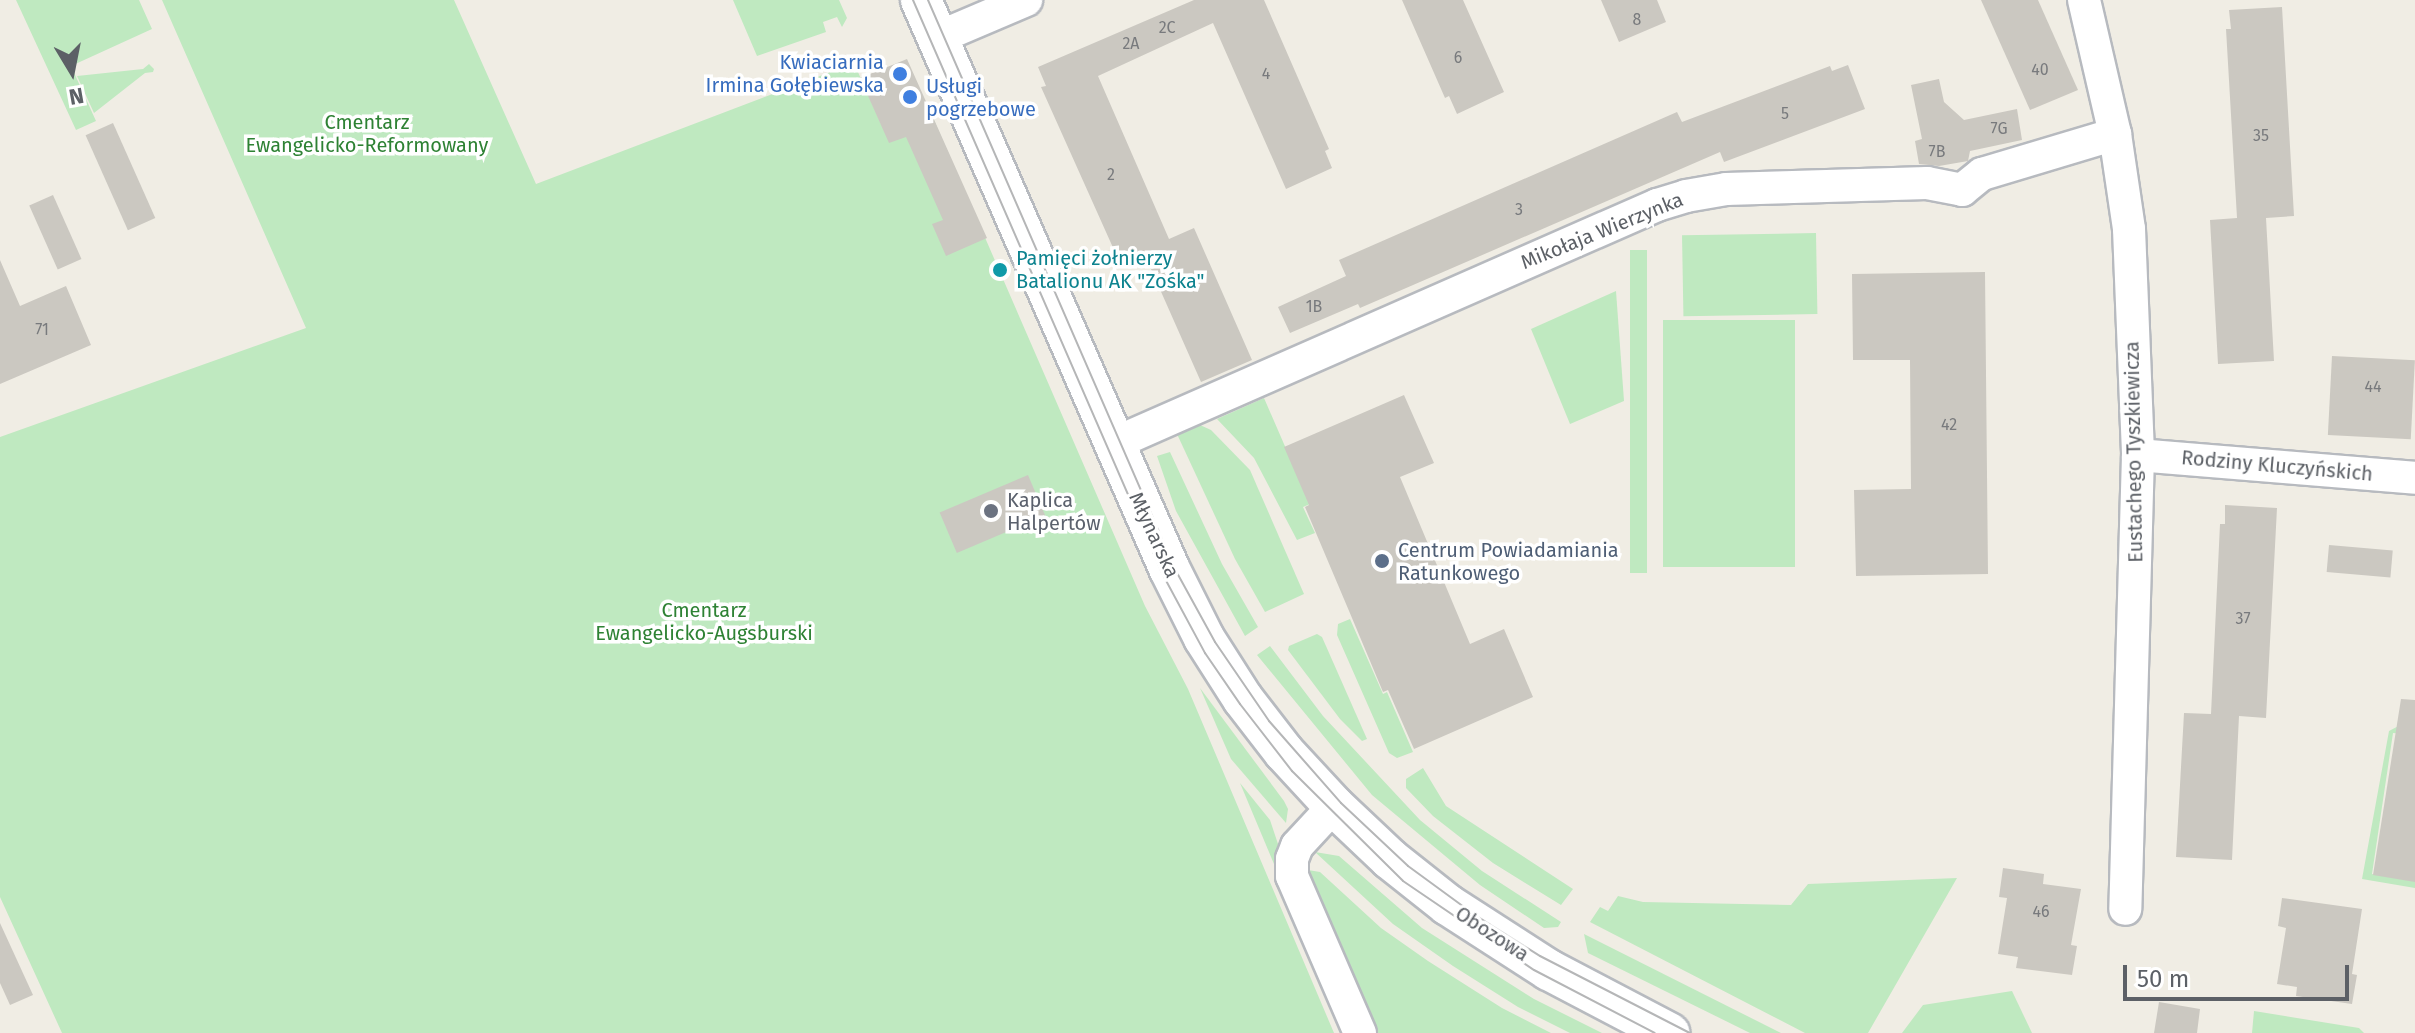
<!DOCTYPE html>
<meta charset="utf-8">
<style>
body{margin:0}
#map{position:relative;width:2415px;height:1033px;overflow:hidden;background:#f0ede4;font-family:"Fira Sans",sans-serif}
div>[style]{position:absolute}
.green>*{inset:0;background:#bfe9c0;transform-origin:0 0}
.building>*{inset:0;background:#cbc8c1;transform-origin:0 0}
.roads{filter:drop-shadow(2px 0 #b7babf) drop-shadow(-2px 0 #b7babf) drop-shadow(0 2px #b7babf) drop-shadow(0 -2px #b7babf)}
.minor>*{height:32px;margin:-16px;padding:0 16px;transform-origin:16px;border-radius:16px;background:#fff}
.tertiary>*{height:40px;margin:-20px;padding:0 20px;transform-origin:20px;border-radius:20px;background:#fff}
.tram>*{height:2px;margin:-1px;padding:0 1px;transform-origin:1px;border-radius:1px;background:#b5b6b7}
.dots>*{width:22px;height:22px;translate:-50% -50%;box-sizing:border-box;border:4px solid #fff;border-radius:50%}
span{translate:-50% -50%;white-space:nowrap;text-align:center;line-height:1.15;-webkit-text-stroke:7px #fff;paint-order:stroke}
.number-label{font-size:16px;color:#787a7d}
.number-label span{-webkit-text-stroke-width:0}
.shop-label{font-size:20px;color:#366cbe}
.right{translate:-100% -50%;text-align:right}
.left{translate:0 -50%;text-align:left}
.park-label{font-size:20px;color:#2e8234}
.street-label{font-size:20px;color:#5c6066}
.culture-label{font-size:20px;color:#0d838f}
.worship-label{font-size:20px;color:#5b616d}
.service-label{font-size:20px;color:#4e5e75}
.north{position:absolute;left:32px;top:32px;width:80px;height:80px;-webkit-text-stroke:6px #fff;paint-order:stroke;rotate:170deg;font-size:22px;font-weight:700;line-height:32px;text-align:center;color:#5c6066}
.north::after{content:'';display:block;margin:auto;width:28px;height:36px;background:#5c6066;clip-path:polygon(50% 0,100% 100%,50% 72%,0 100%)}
.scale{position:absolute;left:2123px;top:965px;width:226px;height:36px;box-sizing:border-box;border:4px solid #5c6066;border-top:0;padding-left:10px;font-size:24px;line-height:28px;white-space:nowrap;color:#5c6066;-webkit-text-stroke:6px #fff;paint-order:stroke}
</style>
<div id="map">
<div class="green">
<div style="clip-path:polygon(16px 0,139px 0,152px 29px,71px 66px,96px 121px,76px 130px)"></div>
<div style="clip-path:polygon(162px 0,454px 0,536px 184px,854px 63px,881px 124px,927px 104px,1145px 606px,1188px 689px,1334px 1033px,62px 1033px,0 897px,0 437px,306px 328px)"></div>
<div style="clip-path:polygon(733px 0,839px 0,847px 18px,842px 27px,837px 17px,823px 22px,826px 32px,757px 56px)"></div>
<div style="clip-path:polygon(149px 64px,154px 69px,153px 72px,145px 73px,94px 113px,77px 76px,143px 69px)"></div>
<div style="left:1816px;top:233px;width:81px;height:134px;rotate:89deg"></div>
<div style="left:1630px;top:250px;width:17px;height:323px"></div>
<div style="clip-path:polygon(1616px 291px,1624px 401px,1570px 424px,1531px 329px)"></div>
<div style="left:1795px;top:320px;width:247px;height:132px;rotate:90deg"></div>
<div style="clip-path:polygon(1264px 398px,1310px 504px,1303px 507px,1315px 533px,1297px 540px,1254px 458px,1217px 419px)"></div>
<div style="clip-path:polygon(1200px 425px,1211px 430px,1250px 470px,1304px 594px,1265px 612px,1235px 559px,1177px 434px)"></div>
<div style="clip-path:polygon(1170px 452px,1222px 564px,1258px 627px,1245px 636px,1176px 511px,1157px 456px)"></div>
<div style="clip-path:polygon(1350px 619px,1383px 694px,1387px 692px,1413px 752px,1397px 758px,1389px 753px,1337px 635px,1338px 624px)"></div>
<div style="clip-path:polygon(1317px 634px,1322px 637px,1367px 739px,1362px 741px,1340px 719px,1288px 650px,1289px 646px)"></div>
<div style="clip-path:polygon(1270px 646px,1323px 716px,1420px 820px,1482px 871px,1561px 922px,1558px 927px,1544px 928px,1480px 885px,1372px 795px,1257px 655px)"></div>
<div style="clip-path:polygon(1200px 688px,1284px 801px,1288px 809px,1286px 823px,1231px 759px)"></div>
<div style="clip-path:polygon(2410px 720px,2415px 735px,2393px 733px,2372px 874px,2415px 881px,2415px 888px,2362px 879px,2389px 731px)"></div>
<div style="clip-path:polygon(1423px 768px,1446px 806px,1573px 889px,1561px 905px,1493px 863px,1433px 816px,1406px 788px,1406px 779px)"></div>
<div style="clip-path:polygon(1240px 783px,1270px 820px,1278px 844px,1274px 864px)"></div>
<div style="clip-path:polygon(1315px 852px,1339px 856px,1422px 928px,1534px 999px,1602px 1033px,1570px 1033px,1518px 1007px,1453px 966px,1393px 924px)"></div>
<div style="clip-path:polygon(1308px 870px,1320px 872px,1381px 928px,1428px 961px,1502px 1008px,1551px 1033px,1376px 1033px)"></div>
<div style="clip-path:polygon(1957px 878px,1868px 1033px,1805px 1033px,1590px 922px,1600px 907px,1608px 911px,1618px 896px,1643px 902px,1791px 905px,1808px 884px)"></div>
<div style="clip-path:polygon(1584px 934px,1781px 1033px,1750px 1033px,1588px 953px)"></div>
<div style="clip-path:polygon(2012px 991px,2032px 1033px,1902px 1033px,1923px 1005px)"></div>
<div style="clip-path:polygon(2254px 1011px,2359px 1028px,2364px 1033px,2252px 1033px)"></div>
</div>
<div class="building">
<div style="clip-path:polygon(1194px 0,1264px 0,1329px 149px,1325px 151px,1332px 168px,1286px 189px,1213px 23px,1098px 76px,1169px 239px,1194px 228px,1252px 360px,1201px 382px,1143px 251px,1119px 261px,1041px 87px,1046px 86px,1038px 67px)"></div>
<div style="clip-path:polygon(1402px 0,1463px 0,1504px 92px,1457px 114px,1449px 96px,1445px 98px)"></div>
<div style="clip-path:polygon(1601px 0,1657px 0,1666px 22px,1619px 42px)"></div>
<div style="clip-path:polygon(1981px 0,2038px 0,2078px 90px,2030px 110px)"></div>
<div style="clip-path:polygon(2282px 7px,2294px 216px,2266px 218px,2274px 361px,2218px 364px,2210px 220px,2237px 218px,2226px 29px,2231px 29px,2229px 10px)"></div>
<div style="clip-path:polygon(907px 59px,987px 238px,946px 256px,932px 224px,943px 220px,906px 137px,889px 143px,860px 78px)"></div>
<div style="clip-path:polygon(1848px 65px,1865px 109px,1724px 162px,1720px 152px,1360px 308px,1358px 304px,1290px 333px,1278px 307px,1346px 276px,1339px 260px,1677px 112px,1682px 122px,1830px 66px,1832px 71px)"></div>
<div style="clip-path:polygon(1939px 79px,1944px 102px,1964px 120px,2017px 109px,2022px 140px,1970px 151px,1968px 161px,1939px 166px,1919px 164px,1915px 141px,1922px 139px,1911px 85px)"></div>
<div style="left:113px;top:123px;width:104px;height:30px;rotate:66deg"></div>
<div style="left:53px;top:195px;width:70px;height:26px;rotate:66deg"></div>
<div style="clip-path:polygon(0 260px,20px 306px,66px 286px,91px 345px,0 384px)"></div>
<div style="clip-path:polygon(1985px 272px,1988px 574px,1856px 576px,1854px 490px,1911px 489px,1910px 360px,1853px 360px,1852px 274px)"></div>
<div style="left:2332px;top:356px;width:83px;height:79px;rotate:3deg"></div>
<div style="clip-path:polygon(1404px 395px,1434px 463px,1400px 477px,1470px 644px,1504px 629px,1533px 697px,1414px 749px,1388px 690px,1383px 692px,1352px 618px,1305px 507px,1309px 505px,1284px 447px)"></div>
<div style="left:1028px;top:475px;width:44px;height:96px;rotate:67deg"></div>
<div style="clip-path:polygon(2225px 505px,2277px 508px,2266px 718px,2239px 716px,2232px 860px,2176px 857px,2184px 713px,2211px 714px,2220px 524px,2225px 524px)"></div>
<div style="left:2329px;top:545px;width:64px;height:27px;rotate:5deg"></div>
<div style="clip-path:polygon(2401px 699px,2415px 700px,2415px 882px,2373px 875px)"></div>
<div style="clip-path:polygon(2003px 868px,2044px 874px,2043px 884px,2081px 889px,2071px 945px,2077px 946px,2072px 975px,2016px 968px,2018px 957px,1998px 954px,2007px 898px,1999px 897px)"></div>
<div style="clip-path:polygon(2282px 898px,2362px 909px,2352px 974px,2357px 975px,2352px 1004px,2296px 996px,2297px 987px,2277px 984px,2286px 928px,2278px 926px)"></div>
<div style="clip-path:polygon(0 923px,33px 995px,10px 1005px,0 983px)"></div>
<div style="clip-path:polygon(2159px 1002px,2200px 1009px,2197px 1033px,2154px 1033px)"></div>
</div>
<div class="roads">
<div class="minor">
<div style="left:2084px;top:0;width:138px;rotate:77deg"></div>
<div style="left:2115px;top:134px;width:96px;rotate:81.6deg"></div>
<div style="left:2129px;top:229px;width:226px;rotate:87.7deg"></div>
<div style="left:2138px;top:455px;width:454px;rotate:91.6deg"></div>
<div style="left:937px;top:38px;width:97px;rotate:-23.1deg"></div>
<div style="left:1113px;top:444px;width:594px;rotate:-23.72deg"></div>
<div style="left:1657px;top:205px;width:30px;rotate:-17deg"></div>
<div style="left:1686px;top:196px;width:41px;rotate:-9.9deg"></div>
<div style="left:1726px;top:189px;width:201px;rotate:-1.7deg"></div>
<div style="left:1927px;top:183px;width:36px;rotate:11deg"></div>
<div style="left:1962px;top:190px;width:26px;rotate:-39deg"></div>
<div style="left:1982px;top:174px;width:139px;rotate:-16.7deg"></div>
<div style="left:2138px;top:455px;width:278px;rotate:4.7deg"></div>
<div style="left:1334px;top:806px;width:54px;rotate:132.8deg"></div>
<div style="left:1297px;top:846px;width:14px;rotate:111deg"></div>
<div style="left:1292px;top:859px;width:17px;rotate:90deg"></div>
<div style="left:1292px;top:876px;width:171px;rotate:66.6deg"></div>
</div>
<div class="tertiary">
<div style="left:921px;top:0;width:620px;rotate:66.41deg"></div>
<div style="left:1169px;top:568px;width:78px;rotate:63.4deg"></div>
<div style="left:1204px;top:638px;width:72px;rotate:57.4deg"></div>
<div style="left:1243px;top:699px;width:67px;rotate:52.3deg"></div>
<div style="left:1284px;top:752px;width:74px;rotate:47.2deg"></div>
<div style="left:1334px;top:806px;width:77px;rotate:43.4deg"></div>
<div style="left:1390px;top:859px;width:74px;rotate:38.4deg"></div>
<div style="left:1448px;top:905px;width:120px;rotate:32.8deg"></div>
<div style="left:1549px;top:970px;width:136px;rotate:27.7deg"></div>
</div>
</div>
<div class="tram">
<div style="left:913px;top:0;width:627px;rotate:66.5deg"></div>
<div style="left:1163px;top:575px;width:89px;rotate:61.7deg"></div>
<div style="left:1205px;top:653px;width:62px;rotate:55.5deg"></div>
<div style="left:1240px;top:704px;width:85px;rotate:52.2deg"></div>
<div style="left:1292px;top:771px;width:156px;rotate:44.7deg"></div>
<div style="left:1403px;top:881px;width:158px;rotate:34.2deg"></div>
<div style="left:1534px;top:970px;width:136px;rotate:27.5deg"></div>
<div style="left:928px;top:0;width:623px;rotate:66.52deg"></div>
<div style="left:1176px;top:571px;width:81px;rotate:61.2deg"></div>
<div style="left:1215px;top:642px;width:96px;rotate:55.6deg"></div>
<div style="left:1269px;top:721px;width:109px;rotate:48.7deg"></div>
<div style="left:1341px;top:803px;width:92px;rotate:43.2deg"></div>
<div style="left:1408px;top:866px;width:83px;rotate:36.2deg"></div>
<div style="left:1475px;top:915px;width:77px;rotate:32.2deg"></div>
<div style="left:1540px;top:956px;width:169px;rotate:27.2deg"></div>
</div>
<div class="dots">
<div style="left:900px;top:74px;background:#3f7fe0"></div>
<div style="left:910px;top:97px;background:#3f7fe0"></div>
<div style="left:1000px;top:270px;background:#0f9aa8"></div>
<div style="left:991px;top:511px;background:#6b7280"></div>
<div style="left:1382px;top:561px;background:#5c6f8a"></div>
</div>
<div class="number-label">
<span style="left:1637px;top:20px">8</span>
<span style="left:1167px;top:28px">2C</span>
<span style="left:1131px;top:44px">2A</span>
<span style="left:1458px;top:58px">6</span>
<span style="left:2040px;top:70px">40</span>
<span style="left:1266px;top:74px">4</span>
<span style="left:1785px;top:114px">5</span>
<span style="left:1999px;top:129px">7G</span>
<span style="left:2261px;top:136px">35</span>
<span style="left:1937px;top:152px">7B</span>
<span style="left:1111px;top:175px">2</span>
<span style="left:1519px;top:210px">3</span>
<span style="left:1314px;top:307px">1B</span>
<span style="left:42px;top:330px">71</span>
<span style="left:2373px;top:387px">44</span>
<span style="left:1949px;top:425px">42</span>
<span style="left:2243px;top:619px">37</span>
<span style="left:2041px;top:912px">46</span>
</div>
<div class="shop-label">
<span class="right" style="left:884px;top:74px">Kwiaciarnia<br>Irmina Gołębiewska</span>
<span class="left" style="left:926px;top:98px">Usługi<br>pogrzebowe</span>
</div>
<div class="park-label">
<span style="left:367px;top:134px">Cmentarz<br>Ewangelicko-Reformowany</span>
<span style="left:704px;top:622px">Cmentarz<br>Ewangelicko-Augsburski</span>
</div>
<div class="street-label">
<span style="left:1602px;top:231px;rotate:-22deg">Mikołaja Wierzynka</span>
<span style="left:2134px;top:452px;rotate:-91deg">Eustachego Tyszkiewicza</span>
<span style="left:2277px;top:466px;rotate:5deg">Rodziny Kluczyńskich</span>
<span style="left:1154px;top:535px;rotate:65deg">Młynarska</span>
<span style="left:1492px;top:934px;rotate:33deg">Obozowa</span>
</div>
<div class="culture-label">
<span class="left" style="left:1016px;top:270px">Pamięci żołnierzy<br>Batalionu AK "Zośka"</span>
</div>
<div class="worship-label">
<span class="left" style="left:1007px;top:512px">Kaplica<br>Halpertów</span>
</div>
<div class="service-label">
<span class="left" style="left:1398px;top:562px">Centrum Powiadamiania<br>Ratunkowego</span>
</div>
<div class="north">N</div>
<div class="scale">50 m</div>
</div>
